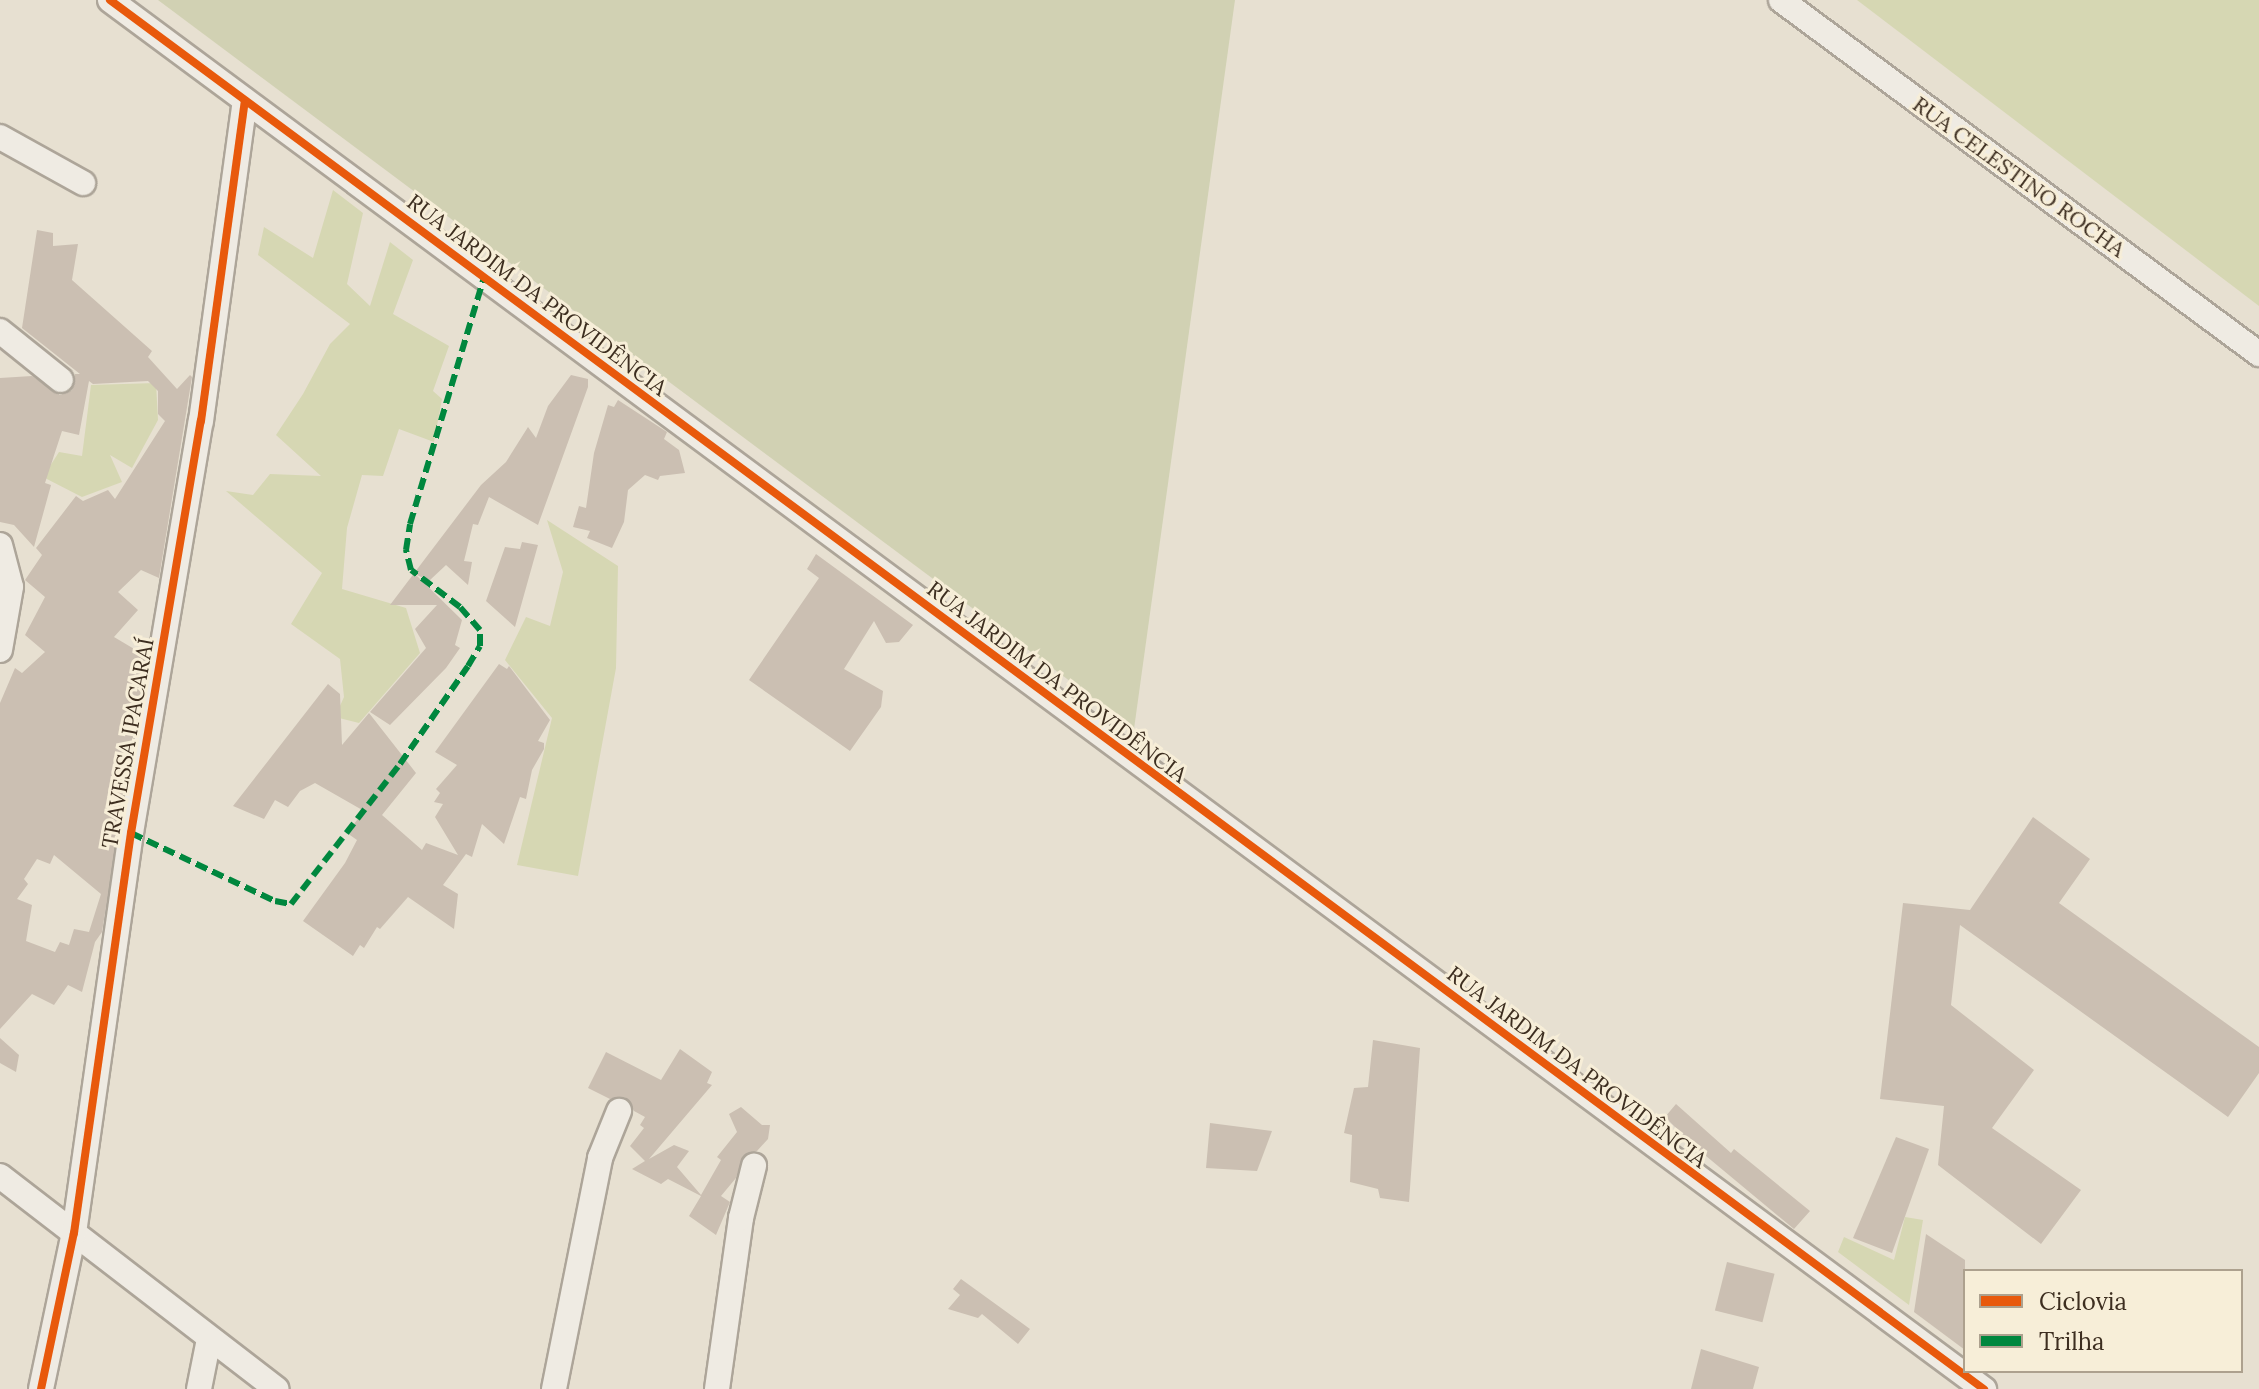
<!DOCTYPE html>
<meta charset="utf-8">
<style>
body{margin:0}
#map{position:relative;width:2259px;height:1389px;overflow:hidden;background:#e7e0d1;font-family:Lora,serif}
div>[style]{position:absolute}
.green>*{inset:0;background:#d6d7b3}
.cemetery>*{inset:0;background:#d1d1b3}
.building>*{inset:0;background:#cbbfb2;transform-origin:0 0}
.roads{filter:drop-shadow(2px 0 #ada599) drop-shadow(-2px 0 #ada599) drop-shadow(0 2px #ada599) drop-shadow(0 -2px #ada599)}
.minor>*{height:24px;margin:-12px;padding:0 12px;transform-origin:12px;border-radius:12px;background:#efebe3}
.quiet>*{height:6px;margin-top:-3px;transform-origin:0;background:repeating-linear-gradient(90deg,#00873e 0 12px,transparent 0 18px)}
.cycleway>*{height:8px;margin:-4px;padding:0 4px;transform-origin:4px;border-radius:4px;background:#e8590c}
span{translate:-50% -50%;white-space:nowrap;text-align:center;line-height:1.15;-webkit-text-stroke:6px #f7eed8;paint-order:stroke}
.street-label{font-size:22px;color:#3d2e20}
.legend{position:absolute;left:1963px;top:1269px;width:280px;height:104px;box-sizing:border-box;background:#f7eed8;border:2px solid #ada18e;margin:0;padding:10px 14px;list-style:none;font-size:24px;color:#3d2e20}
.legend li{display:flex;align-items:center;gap:16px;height:40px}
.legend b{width:40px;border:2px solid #ada18e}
</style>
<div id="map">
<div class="green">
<div style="clip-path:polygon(1857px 0,2259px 0,2259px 306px)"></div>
<div style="clip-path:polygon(333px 190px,363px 213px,347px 284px,370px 306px,390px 242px,413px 260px,393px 314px,449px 346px,433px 391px,442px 399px,434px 442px,399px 429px,383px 476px,362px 475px,347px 528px,342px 589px,406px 608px,420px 653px,359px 723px,335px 717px,344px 697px,340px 659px,291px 624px,322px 573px,226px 491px,253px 495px,270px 474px,321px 476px,276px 435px,303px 394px,330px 344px,350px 324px,258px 255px,264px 227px,313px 258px)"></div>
<div style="clip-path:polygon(156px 383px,158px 420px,132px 468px,110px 455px,122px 482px,82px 497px,43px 477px,59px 452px,82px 456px,91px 385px)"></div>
<div style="clip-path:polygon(547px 520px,618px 566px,616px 668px,578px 876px,517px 865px,552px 718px,505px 660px,526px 617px,550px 626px,563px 572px)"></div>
<div style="clip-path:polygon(1905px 1217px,1923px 1220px,1909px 1305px,1838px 1252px,1844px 1237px,1894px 1260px)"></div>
</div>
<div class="cemetery">
<div style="clip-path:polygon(158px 0,1235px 0,1134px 729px)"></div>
</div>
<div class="building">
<div style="clip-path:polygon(evenodd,37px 230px,53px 233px,53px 246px,78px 244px,72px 280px,152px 351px,148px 357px,177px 389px,190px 375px,192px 377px,159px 578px,141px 570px,118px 592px,138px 610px,114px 637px,146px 656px,102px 932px,95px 942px,82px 992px,68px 985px,54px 1005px,32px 994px,0 1029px,0 703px,15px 668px,22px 673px,45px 652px,25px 635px,45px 597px,25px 580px,42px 555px,36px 548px,76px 496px,83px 501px,108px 490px,115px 499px,165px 421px,158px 414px,158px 391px,148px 381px,93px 384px,89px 381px,79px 435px,62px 431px,45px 483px,51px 485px,34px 547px,14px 525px,0 522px,0 378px,32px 376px,60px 395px,72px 390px,75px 374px,80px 374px,22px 328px,37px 230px,54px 855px,101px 894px,89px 932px,74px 929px,69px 945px,60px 942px,55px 952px,26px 941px,32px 905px,17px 899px,28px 884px,24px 879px,37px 859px,50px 864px,54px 855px)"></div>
<div style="clip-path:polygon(571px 375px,588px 379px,588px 387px,538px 525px,489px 497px,478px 525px,473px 524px,464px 561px,472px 562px,468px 585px,446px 565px,429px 581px,415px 574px,462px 620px,455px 645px,460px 648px,446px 668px,390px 725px,370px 712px,426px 648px,415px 629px,437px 605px,390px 605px,481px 485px,506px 462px,528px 427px,536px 438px,548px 406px)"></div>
<div style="clip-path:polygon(618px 400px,667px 432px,664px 439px,679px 450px,685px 473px,660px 476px,658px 480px,645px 475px,628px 490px,624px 522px,612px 548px,587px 538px,590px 531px,573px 527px,579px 506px,586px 508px,594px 453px,608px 405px,614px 407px)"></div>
<div style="clip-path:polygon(522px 542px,538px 545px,515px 627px,486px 601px,505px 547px,520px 549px)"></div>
<div style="clip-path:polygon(816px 554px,913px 625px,899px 642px,886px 643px,874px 621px,844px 669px,883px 691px,881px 707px,850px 751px,749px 680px,819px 578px,807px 569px)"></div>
<div style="clip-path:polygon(499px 664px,507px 669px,509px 666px,550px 720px,538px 741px,544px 743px,544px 749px,532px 770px,526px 799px,520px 797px,504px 844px,482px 824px,472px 857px,466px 854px,443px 885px,458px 894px,454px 929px,408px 897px,380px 929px,377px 927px,364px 948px,360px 945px,353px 956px,303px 921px,345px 863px,357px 840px,347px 833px,364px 811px,315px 783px,300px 791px,288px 807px,275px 800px,264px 819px,233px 806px,328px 684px,340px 694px,342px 745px,369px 713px,416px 773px,382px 815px,422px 850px,426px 843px,458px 855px,435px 817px,443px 804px,434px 802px,440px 793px,436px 789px,457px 765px,435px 752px)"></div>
<div style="clip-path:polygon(2033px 817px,2090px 859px,2059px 903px,2259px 1047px,2259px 1073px,2228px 1117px,1960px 925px,1951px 1005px,2034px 1070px,1992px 1128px,2081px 1190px,2041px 1244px,1938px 1165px,1944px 1106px,1880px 1099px,1903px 903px,1970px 910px)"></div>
<div style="clip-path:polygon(0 1038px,19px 1055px,16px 1072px,0 1063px)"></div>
<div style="clip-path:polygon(1373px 1040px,1420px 1048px,1409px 1202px,1380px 1198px,1378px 1189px,1350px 1182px,1352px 1135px,1344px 1133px,1354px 1088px,1368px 1087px)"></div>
<div style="clip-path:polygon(680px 1049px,712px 1072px,707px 1083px,712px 1085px,649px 1159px,674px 1145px,689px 1151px,677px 1167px,701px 1195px,721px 1160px,717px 1157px,737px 1132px,729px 1114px,741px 1107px,762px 1125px,770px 1125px,768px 1139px,757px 1151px,743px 1156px,736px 1178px,721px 1196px,730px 1202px,716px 1235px,689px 1216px,701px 1196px,668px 1179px,661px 1184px,632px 1169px,645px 1161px,630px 1146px,644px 1128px,640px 1125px,645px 1117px,634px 1111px,625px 1097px,610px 1099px,588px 1088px,606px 1052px,661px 1080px)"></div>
<div style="clip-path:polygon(1676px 1104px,1731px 1153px,1734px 1149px,1810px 1211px,1794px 1229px,1694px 1146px,1665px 1117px)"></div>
<div style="clip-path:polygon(1210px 1123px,1272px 1131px,1257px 1171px,1206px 1168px)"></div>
<div style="clip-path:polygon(1896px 1137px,1929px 1149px,1892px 1253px,1853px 1238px)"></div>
<div style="clip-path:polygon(1926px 1234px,1965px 1260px,1965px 1350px,1914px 1312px)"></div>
<div style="left:1727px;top:1262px;width:49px;height:50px;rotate:14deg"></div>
<div style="clip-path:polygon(961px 1279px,1030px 1329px,1018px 1344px,982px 1314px,978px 1318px,948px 1309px,960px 1295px,953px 1289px)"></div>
<div style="clip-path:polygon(1701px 1349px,1759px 1367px,1753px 1389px,1691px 1389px)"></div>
</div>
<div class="roads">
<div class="minor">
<div style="left:110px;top:0;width:2333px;rotate:36.55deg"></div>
<div style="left:1781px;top:0;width:595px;rotate:36.52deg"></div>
<div style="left:0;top:137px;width:95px;rotate:29deg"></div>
<div style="left:0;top:331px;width:78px;rotate:38.8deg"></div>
<div style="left:0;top:545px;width:43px;rotate:75.3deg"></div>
<div style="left:11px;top:587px;width:64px;rotate:99.9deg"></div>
<div style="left:0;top:1176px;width:349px;rotate:37.6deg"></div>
<div style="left:41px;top:1389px;width:159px;rotate:-78.1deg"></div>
<div style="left:74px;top:1233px;width:404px;rotate:-81.9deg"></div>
<div style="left:131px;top:833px;width:418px;rotate:-80.4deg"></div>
<div style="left:201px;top:421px;width:323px;rotate:-82.2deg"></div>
<div style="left:199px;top:1389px;width:51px;rotate:-78.7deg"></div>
<div style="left:554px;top:1389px;width:236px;rotate:-78.7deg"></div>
<div style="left:600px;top:1158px;width:51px;rotate:-68deg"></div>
<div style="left:717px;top:1389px;width:173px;rotate:-82deg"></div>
<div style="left:741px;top:1218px;width:54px;rotate:-76deg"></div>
</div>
</div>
<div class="quiet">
<div style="left:131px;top:833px;width:159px;rotate:25.3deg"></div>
<div style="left:275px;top:901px;width:16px;rotate:11deg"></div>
<div style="left:291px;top:904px;width:177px;rotate:-52.1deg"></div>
<div style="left:400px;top:764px;width:119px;rotate:-55.2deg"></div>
<div style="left:468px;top:666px;width:23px;rotate:-59deg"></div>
<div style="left:480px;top:646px;width:16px;rotate:-90deg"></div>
<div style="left:480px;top:630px;width:30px;rotate:-131deg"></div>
<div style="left:460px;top:607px;width:61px;rotate:-142.9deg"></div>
<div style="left:411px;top:570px;width:21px;rotate:-104deg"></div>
<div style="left:406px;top:550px;width:26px;rotate:-81deg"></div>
<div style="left:410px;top:524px;width:257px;rotate:-73.3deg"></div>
</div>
<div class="cycleway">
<div style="left:110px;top:0;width:2333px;rotate:36.55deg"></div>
<div style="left:41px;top:1389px;width:159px;rotate:-78.1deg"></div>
<div style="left:74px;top:1233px;width:404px;rotate:-81.9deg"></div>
<div style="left:131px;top:833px;width:418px;rotate:-80.4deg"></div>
<div style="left:201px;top:421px;width:323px;rotate:-82.2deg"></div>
</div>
<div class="street-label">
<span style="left:2019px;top:177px;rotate:36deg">RUA CELESTINO ROCHA</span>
<span style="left:537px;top:295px;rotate:37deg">RUA JARDIM DA PROVIDÊNCIA</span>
<span style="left:1057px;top:682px;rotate:37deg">RUA JARDIM DA PROVIDÊNCIA</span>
<span style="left:128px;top:743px;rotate:-80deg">TRAVESSA IPACARAÍ</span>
<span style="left:1577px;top:1067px;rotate:37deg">RUA JARDIM DA PROVIDÊNCIA</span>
</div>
<ul class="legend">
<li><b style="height:10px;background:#e8590c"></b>Ciclovia</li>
<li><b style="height:10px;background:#00873e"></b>Trilha</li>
</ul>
</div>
